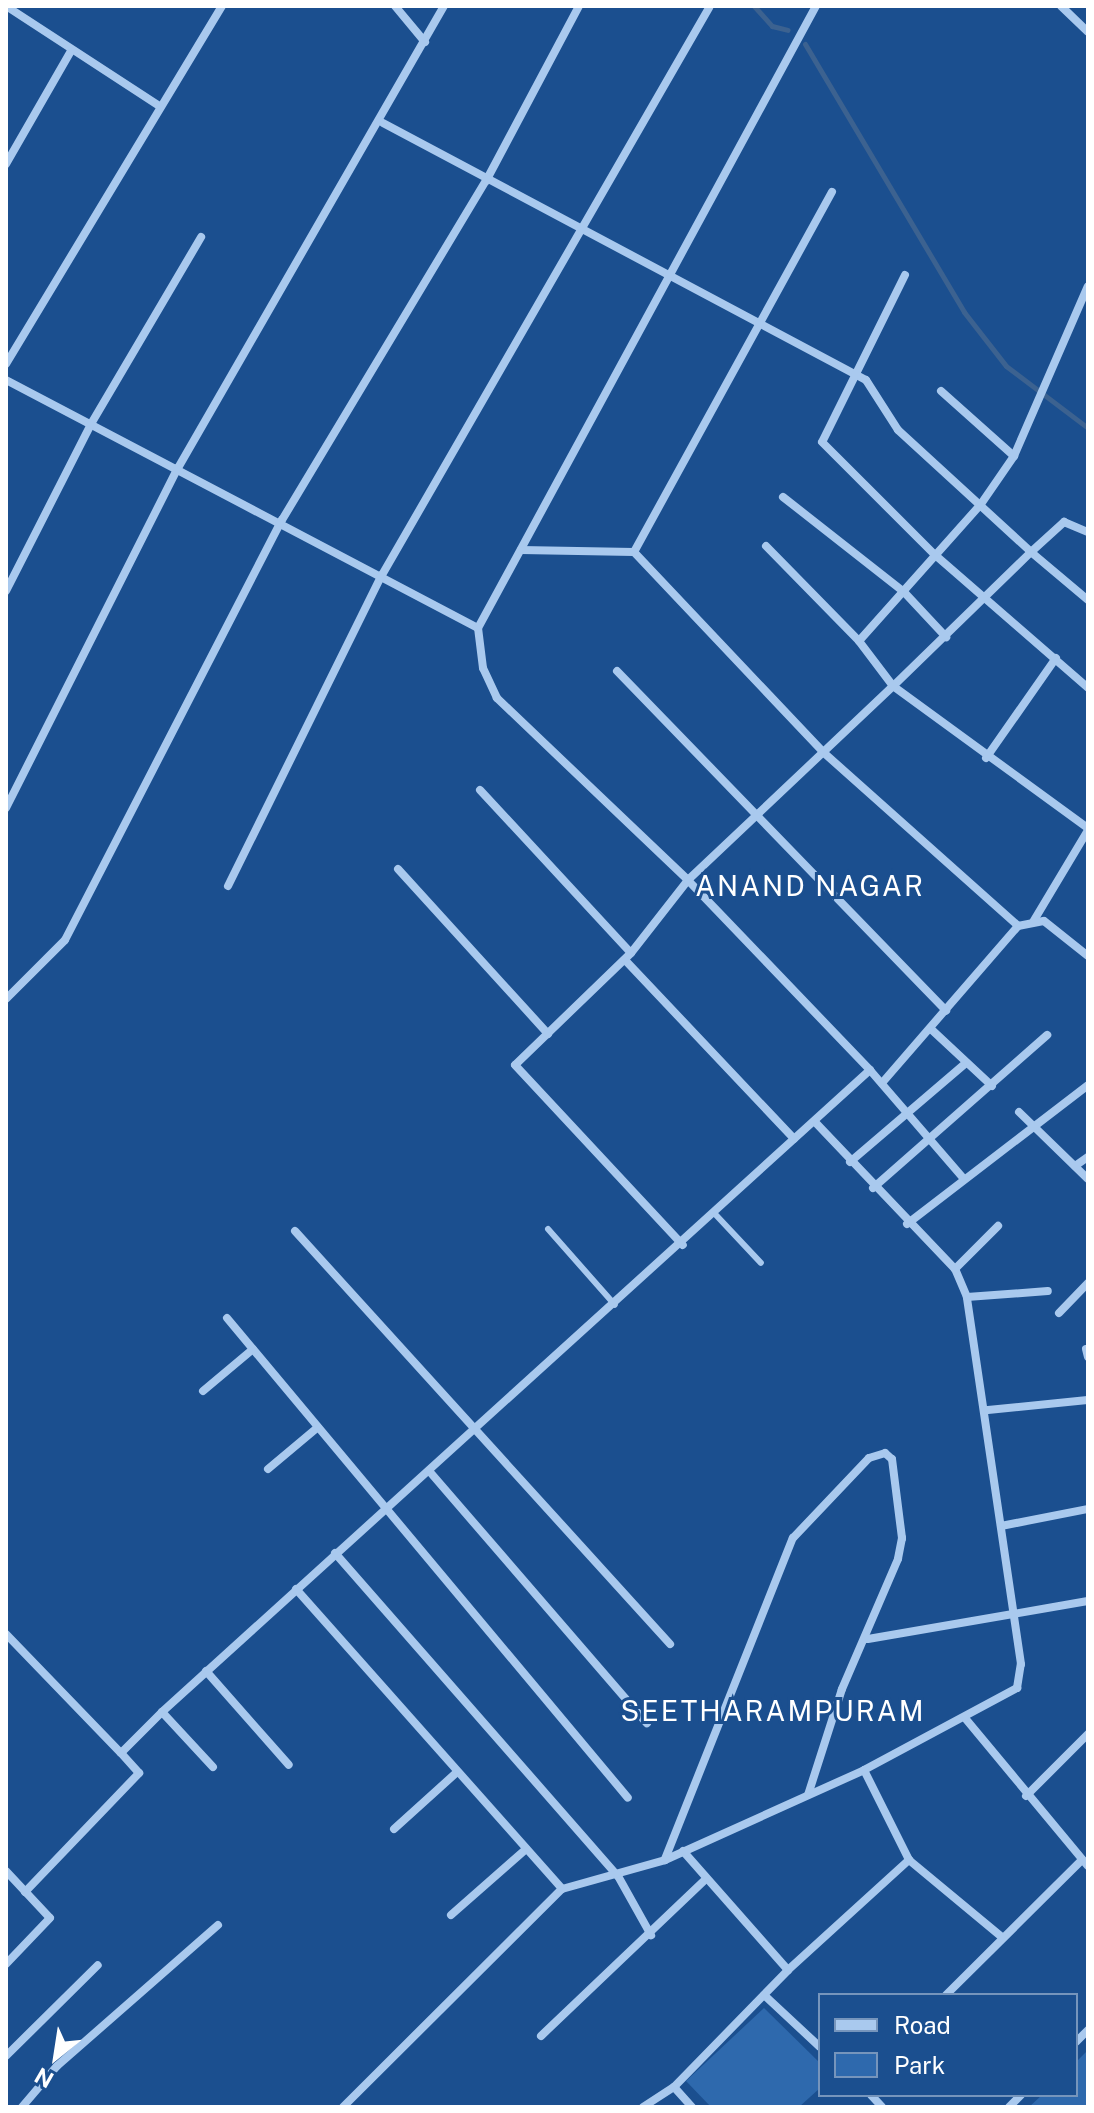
<!DOCTYPE html>
<style>
body{margin:0}
#map{position:relative;width:1094px;height:2113px;overflow:hidden;background:#1b4f8f;font-family:"Public Sans",sans-serif}
div>[style]{position:absolute}
.green>*{inset:0;background:#2e69ad}
.stream>*{height:5px;margin:-2.5px;padding:0 2.5px;transform-origin:2.5px;border-radius:2.5px;background:#3c6290}
.service>*{height:6px;margin:-3px;padding:0 3px;transform-origin:3px;border-radius:3px;background:#a9c9ee}
.minor>*{height:8px;margin:-4px;padding:0 4px;transform-origin:4px;border-radius:4px;background:#a9c9ee}
span{translate:-50% -50%;white-space:nowrap;text-align:center;line-height:1.15;-webkit-text-stroke:6px #1b4f8f;paint-order:stroke}
.neighbourhood-label{font-size:28px;color:#fff;letter-spacing:2px}
.frame{position:absolute;inset:0;border:8px solid #fff;pointer-events:none}
.legend{position:absolute;left:818px;top:1993px;width:260px;height:104px;box-sizing:border-box;background:#1b4f8f;border:2px solid #7695bc;margin:0;padding:10px 14px;list-style:none;font-size:24px;color:#fff}
.legend li{display:flex;align-items:center;gap:16px;height:40px}
.legend b{width:40px;border:2px solid #7695bc}
.north{position:absolute;left:16px;top:2017px;width:80px;height:80px;-webkit-text-stroke:6px #1b4f8f;paint-order:stroke;rotate:210deg;font-size:22px;font-weight:700;line-height:32px;text-align:center;color:#fff}
.north::after{content:'';display:block;margin:auto;width:28px;height:36px;background:#fff;clip-path:polygon(50% 0,100% 100%,50% 72%,0 100%)}
</style>
<div id="map">
<div class="green">
<div style="clip-path:polygon(764px 2008px,820px 2063px,820px 2088px,799px 2107px,711px 2107px,686px 2081px)"></div>
<div style="clip-path:polygon(1088px 2050px,1088px 2107px,1029px 2107px,1042px 2095px,1076px 2095px,1076px 2062px)"></div>
</div>
<div class="stream">
<div style="left:754px;top:6px;width:27px;rotate:48deg"></div>
<div style="left:772px;top:26px;width:16px;rotate:14deg"></div>
<div style="left:805px;top:44px;width:312px;rotate:59.3deg"></div>
<div style="left:964px;top:312px;width:68px;rotate:52.1deg"></div>
<div style="left:1006px;top:366px;width:103px;rotate:37.1deg"></div>
</div>
<div class="service">
<div style="left:715px;top:1214px;width:67px;rotate:46.8deg"></div>
<div style="left:548px;top:1229px;width:101px;rotate:48.6deg"></div>
</div>
<div class="minor">
<div style="left:6px;top:6px;width:181px;rotate:33.1deg"></div>
<div style="left:395px;top:6px;width:47px;rotate:50.2deg"></div>
<div style="left:1061px;top:6px;width:37px;rotate:44deg"></div>
<div style="left:383px;top:123px;width:547px;rotate:28.02deg"></div>
<div style="left:866px;top:380px;width:59px;rotate:57.4deg"></div>
<div style="left:898px;top:430px;width:180px;rotate:42.5deg"></div>
<div style="left:1031px;top:552px;width:45px;rotate:-42.3deg"></div>
<div style="left:1064px;top:522px;width:26px;rotate:23deg"></div>
<div style="left:6px;top:164px;width:130px;rotate:-60.1deg"></div>
<div style="left:905px;top:275px;width:186px;rotate:116.4deg"></div>
<div style="left:822px;top:442px;width:158px;rotate:45deg"></div>
<div style="left:934px;top:554px;width:204px;rotate:41deg"></div>
<div style="left:6px;top:364px;width:418px;rotate:-58.9deg"></div>
<div style="left:6px;top:380px;width:533px;rotate:27.72deg"></div>
<div style="left:941px;top:391px;width:98px;rotate:41.7deg"></div>
<div style="left:783px;top:497px;width:154px;rotate:38.1deg"></div>
<div style="left:904px;top:592px;width:62px;rotate:47deg"></div>
<div style="left:766px;top:546px;width:133px;rotate:45.6deg"></div>
<div style="left:521px;top:550px;width:113px;rotate:1deg"></div>
<div style="left:634px;top:552px;width:411px;rotate:-61.2deg"></div>
<div style="left:634px;top:552px;width:275px;rotate:46.6deg"></div>
<div style="left:823px;top:752px;width:261px;rotate:41.7deg"></div>
<div style="left:6px;top:591px;width:187px;rotate:-63deg"></div>
<div style="left:91px;top:424px;width:217px;rotate:-59.5deg"></div>
<div style="left:1088px;top:600px;width:75px;rotate:-139.9deg"></div>
<div style="left:1031px;top:552px;width:192px;rotate:135.8deg"></div>
<div style="left:893px;top:686px;width:241px;rotate:36.1deg"></div>
<div style="left:617px;top:671px;width:473px;rotate:45.9deg"></div>
<div style="left:986px;top:758px;width:122px;rotate:-55deg"></div>
<div style="left:480px;top:790px;width:222px;rotate:47.2deg"></div>
<div style="left:631px;top:953px;width:93px;rotate:-52deg"></div>
<div style="left:688px;top:880px;width:264px;rotate:-136.4deg"></div>
<div style="left:497px;top:698px;width:33px;rotate:-115deg"></div>
<div style="left:483px;top:668px;width:40px;rotate:-97.1deg"></div>
<div style="left:478px;top:628px;width:708px;rotate:-61.48deg"></div>
<div style="left:6px;top:808px;width:381px;rotate:-63.2deg"></div>
<div style="left:178px;top:468px;width:533px;rotate:-60.07deg"></div>
<div style="left:398px;top:869px;width:223px;rotate:47.7deg"></div>
<div style="left:228px;top:886px;width:347px;rotate:-63.7deg"></div>
<div style="left:382px;top:575px;width:655px;rotate:-60.03deg"></div>
<div style="left:1033px;top:922px;width:107px;rotate:-59.1deg"></div>
<div style="left:631px;top:953px;width:161px;rotate:136deg"></div>
<div style="left:515px;top:1065px;width:246px;rotate:47deg"></div>
<div style="left:625px;top:960px;width:246px;rotate:46.6deg"></div>
<div style="left:6px;top:999px;width:83px;rotate:-45deg"></div>
<div style="left:65px;top:940px;width:473px;rotate:-62.7deg"></div>
<div style="left:282px;top:520px;width:396px;rotate:-59deg"></div>
<div style="left:486px;top:181px;width:198px;rotate:-62deg"></div>
<div style="left:932px;top:1030px;width:82px;rotate:43deg"></div>
<div style="left:882px;top:1083px;width:208px;rotate:-49.1deg"></div>
<div style="left:1018px;top:926px;width:26px;rotate:-11deg"></div>
<div style="left:1044px;top:921px;width:56px;rotate:38.5deg"></div>
<div style="left:1019px;top:1112px;width:96px;rotate:44.2deg"></div>
<div style="left:850px;top:1162px;width:153px;rotate:-40.5deg"></div>
<div style="left:1075px;top:1166px;width:16px;rotate:-35deg"></div>
<div style="left:964px;top:1179px;width:144px;rotate:-130.8deg"></div>
<div style="left:870px;top:1070px;width:263px;rotate:-133.8deg"></div>
<div style="left:688px;top:880px;width:282px;rotate:-43.4deg"></div>
<div style="left:893px;top:686px;width:56px;rotate:-127.1deg"></div>
<div style="left:859px;top:641px;width:183px;rotate:-48.3deg"></div>
<div style="left:981px;top:504px;width:58px;rotate:-55.5deg"></div>
<div style="left:1014px;top:456px;width:185px;rotate:-66.5deg"></div>
<div style="left:873px;top:1188px;width:232px;rotate:-41.3deg"></div>
<div style="left:907px;top:1224px;width:228px;rotate:-37.5deg"></div>
<div style="left:295px;top:1231px;width:558px;rotate:47.76deg"></div>
<div style="left:955px;top:1269px;width:61px;rotate:-45deg"></div>
<div style="left:967px;top:1297px;width:81px;rotate:-4.2deg"></div>
<div style="left:1059px;top:1313px;width:42px;rotate:-46deg"></div>
<div style="left:227px;top:1318px;width:625px;rotate:50.12deg"></div>
<div style="left:1086px;top:1349px;width:8px;rotate:76deg"></div>
<div style="left:203px;top:1391px;width:65px;rotate:-40deg"></div>
<div style="left:988px;top:1410px;width:100px;rotate:-5.7deg"></div>
<div style="left:268px;top:1469px;width:65px;rotate:-40deg"></div>
<div style="left:430px;top:1472px;width:332px;rotate:49.2deg"></div>
<div style="left:1001px;top:1526px;width:89px;rotate:-11.1deg"></div>
<div style="left:335px;top:1553px;width:429px;rotate:48.8deg"></div>
<div style="left:618px;top:1876px;width:68px;rotate:60.8deg"></div>
<div style="left:296px;top:1589px;width:401px;rotate:48.4deg"></div>
<div style="left:6px;top:1634px;width:165px;rotate:46deg"></div>
<div style="left:868px;top:1639px;width:223px;rotate:-9.8deg"></div>
<div style="left:206px;top:1671px;width:125px;rotate:48.6deg"></div>
<div style="left:162px;top:1712px;width:75px;rotate:47.2deg"></div>
<div style="left:965px;top:1718px;width:192px;rotate:50.3deg"></div>
<div style="left:864px;top:1770px;width:101px;rotate:63.4deg"></div>
<div style="left:909px;top:1860px;width:122px;rotate:39.7deg"></div>
<div style="left:1026px;top:1796px;width:88px;rotate:-45deg"></div>
<div style="left:394px;top:1829px;width:85px;rotate:-42.1deg"></div>
<div style="left:683px;top:1851px;width:159px;rotate:48.6deg"></div>
<div style="left:665px;top:1859px;width:346px;rotate:-68.3deg"></div>
<div style="left:793px;top:1538px;width:110px;rotate:-46.5deg"></div>
<div style="left:869px;top:1458px;width:17px;rotate:-17deg"></div>
<div style="left:885px;top:1453px;width:9px;rotate:41deg"></div>
<div style="left:892px;top:1459px;width:80px;rotate:82.8deg"></div>
<div style="left:902px;top:1538px;width:21px;rotate:101deg"></div>
<div style="left:898px;top:1559px;width:142px;rotate:113.3deg"></div>
<div style="left:842px;top:1689px;width:111px;rotate:107.8deg"></div>
<div style="left:6px;top:1871px;width:64px;rotate:46.9deg"></div>
<div style="left:50px;top:1918px;width:64px;rotate:133.7deg"></div>
<div style="left:25px;top:1892px;width:165px;rotate:-46.2deg"></div>
<div style="left:139px;top:1773px;width:27px;rotate:-132deg"></div>
<div style="left:121px;top:1753px;width:58px;rotate:-45deg"></div>
<div style="left:162px;top:1712px;width:956px;rotate:-42.2deg"></div>
<div style="left:451px;top:1915px;width:100px;rotate:-41.3deg"></div>
<div style="left:764px;top:1995px;width:76px;rotate:42.9deg"></div>
<div style="left:946px;top:1995px;width:192px;rotate:-44.8deg"></div>
<div style="left:541px;top:2036px;width:226px;rotate:-43.6deg"></div>
<div style="left:1076px;top:2042px;width:17px;rotate:-45deg"></div>
<div style="left:6px;top:2056px;width:129px;rotate:-44.7deg"></div>
<div style="left:674px;top:2087px;width:27px;rotate:48deg"></div>
<div style="left:871px;top:2095px;width:16px;rotate:47deg"></div>
<div style="left:22px;top:2107px;width:54px;rotate:-49.5deg"></div>
<div style="left:57px;top:2066px;width:214px;rotate:-41.2deg"></div>
<div style="left:343px;top:2107px;width:309px;rotate:-44.9deg"></div>
<div style="left:562px;top:1889px;width:107px;rotate:-15.7deg"></div>
<div style="left:665px;top:1860px;width:218px;rotate:-24.3deg"></div>
<div style="left:864px;top:1770px;width:174px;rotate:-28.2deg"></div>
<div style="left:1017px;top:1688px;width:24px;rotate:-81deg"></div>
<div style="left:1021px;top:1664px;width:371px;rotate:-98.4deg"></div>
<div style="left:967px;top:1297px;width:30px;rotate:-113deg"></div>
<div style="left:955px;top:1269px;width:204px;rotate:-133.6deg"></div>
<div style="left:643px;top:2107px;width:37px;rotate:-33deg"></div>
<div style="left:674px;top:2087px;width:163px;rotate:-45.7deg"></div>
<div style="left:788px;top:1970px;width:164px;rotate:-42.3deg"></div>
<div style="left:1009px;top:2107px;width:17px;rotate:-45deg"></div>
</div>
<div class="neighbourhood-label">
<span style="left:810px;top:886px">ANAND NAGAR</span>
<span style="left:773px;top:1711px">SEETHARAMPURAM</span>
</div>
<div class="frame"></div>
<ul class="legend">
<li><b style="height:10px;background:#a9c9ee"></b>Road</li>
<li><b style="height:22px;background:#2e69ad"></b>Park</li>
</ul>
<div class="north">N</div>
</div>
